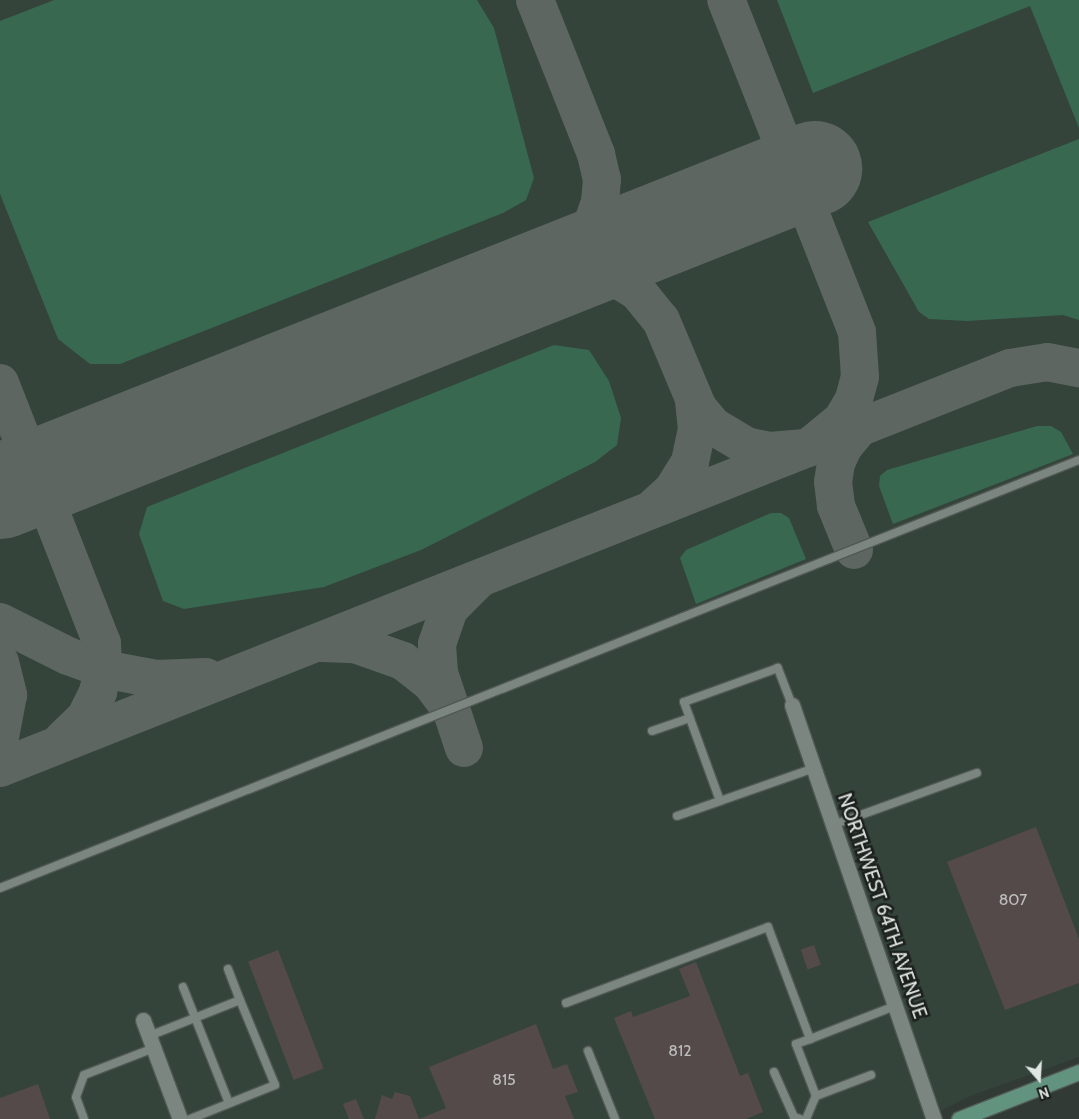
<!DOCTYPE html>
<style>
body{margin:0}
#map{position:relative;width:1079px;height:1119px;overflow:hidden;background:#313a35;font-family:Cabin,sans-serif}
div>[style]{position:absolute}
.built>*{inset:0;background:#34443b}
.green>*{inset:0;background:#386850}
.taxiway>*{height:38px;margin:-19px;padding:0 19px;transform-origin:19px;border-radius:19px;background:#5e6661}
.runway>*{height:95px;margin:-47.5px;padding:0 47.5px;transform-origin:47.5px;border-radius:47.5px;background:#5e6661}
.building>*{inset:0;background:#554a4a;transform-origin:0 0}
.roads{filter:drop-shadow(1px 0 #515854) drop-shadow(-1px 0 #515854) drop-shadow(0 1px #515854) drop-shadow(0 -1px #515854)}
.lane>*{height:8px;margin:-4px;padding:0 4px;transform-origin:4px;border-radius:4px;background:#7c8680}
.street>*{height:15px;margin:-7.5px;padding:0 7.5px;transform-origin:7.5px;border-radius:7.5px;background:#7c8680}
.secondary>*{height:15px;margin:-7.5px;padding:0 7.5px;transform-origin:7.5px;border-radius:7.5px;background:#62937e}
span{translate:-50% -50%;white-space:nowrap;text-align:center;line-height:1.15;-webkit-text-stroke:5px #1c201e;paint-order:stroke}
.number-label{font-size:16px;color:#bdbfbc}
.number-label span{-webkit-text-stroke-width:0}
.street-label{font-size:19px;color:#e0e6e2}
.north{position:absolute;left:1014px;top:1054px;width:50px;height:50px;-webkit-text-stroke:4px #1c201e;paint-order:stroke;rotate:161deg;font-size:14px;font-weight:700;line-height:20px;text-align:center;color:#e0e6e2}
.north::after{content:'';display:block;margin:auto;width:18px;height:22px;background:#e0e6e2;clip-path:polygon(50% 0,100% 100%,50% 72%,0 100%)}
</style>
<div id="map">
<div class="built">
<div style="clip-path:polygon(0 0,1079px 0,1079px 1057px,970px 1096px,925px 1119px,0 1119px)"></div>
</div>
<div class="green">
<div style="clip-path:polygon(54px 0,477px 0,494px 28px,534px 178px,526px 200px,503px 213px,120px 364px,90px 364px,58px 339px,0 194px,0 21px)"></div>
<div style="clip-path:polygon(777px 0,1079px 0,1079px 128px,1030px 6px,813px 93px)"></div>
<div style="clip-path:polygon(1079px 139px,1079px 320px,1063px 315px,967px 321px,929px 319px,919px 312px,868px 222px)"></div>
<div style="clip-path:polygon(554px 345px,589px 350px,609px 381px,621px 418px,617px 445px,595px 462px,421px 550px,324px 587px,184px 609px,163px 601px,139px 534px,147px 507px)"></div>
<div style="clip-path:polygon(1037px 426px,1051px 426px,1061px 432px,1073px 454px,893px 524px,879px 486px,880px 476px,887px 470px)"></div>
<div style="clip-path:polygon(771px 513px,781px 513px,789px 518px,806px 559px,696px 604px,680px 558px,686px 550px)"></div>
</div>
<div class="taxiway">
<div style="left:535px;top:0;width:166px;rotate:68.4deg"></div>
<div style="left:596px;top:154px;width:26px;rotate:77deg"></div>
<div style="left:602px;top:179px;width:23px;rotate:95deg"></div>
<div style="left:600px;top:202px;width:36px;rotate:109deg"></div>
<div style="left:588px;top:236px;width:24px;rotate:128deg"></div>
<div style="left:573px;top:255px;width:38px;rotate:148deg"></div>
<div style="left:533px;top:279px;width:35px;rotate:-15deg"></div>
<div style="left:567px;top:270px;width:23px;rotate:2deg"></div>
<div style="left:590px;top:271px;width:28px;rotate:17deg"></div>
<div style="left:617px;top:279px;width:25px;rotate:32deg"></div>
<div style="left:638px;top:292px;width:36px;rotate:51deg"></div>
<div style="left:661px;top:320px;width:95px;rotate:67.2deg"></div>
<div style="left:698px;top:408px;width:23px;rotate:50deg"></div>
<div style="left:713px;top:426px;width:39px;rotate:31deg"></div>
<div style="left:746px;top:446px;width:25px;rotate:12deg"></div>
<div style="left:770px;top:451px;width:38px;rotate:-5deg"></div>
<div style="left:808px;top:448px;width:44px;rotate:-39.5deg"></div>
<div style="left:842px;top:420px;width:24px;rotate:-60deg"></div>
<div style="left:854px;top:399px;width:23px;rotate:-75deg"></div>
<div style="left:860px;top:377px;width:45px;rotate:-93.8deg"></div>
<div style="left:857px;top:332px;width:357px;rotate:-111.5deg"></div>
<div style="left:0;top:383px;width:279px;rotate:68.6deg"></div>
<div style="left:102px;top:643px;width:26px;rotate:88deg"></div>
<div style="left:103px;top:669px;width:24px;rotate:102deg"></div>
<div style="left:98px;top:692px;width:28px;rotate:116deg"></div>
<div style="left:86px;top:717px;width:33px;rotate:136deg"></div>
<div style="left:654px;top:507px;width:24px;rotate:-42deg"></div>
<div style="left:672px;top:491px;width:34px;rotate:-58deg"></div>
<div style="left:690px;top:462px;width:34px;rotate:-78deg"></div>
<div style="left:697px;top:429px;width:28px;rotate:-96deg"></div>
<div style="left:854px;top:550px;width:48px;rotate:-112.2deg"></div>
<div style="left:836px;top:506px;width:24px;rotate:-97deg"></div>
<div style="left:833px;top:482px;width:19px;rotate:-81deg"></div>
<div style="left:836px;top:463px;width:19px;rotate:-65deg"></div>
<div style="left:844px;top:446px;width:25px;rotate:-50deg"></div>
<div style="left:0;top:622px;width:76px;rotate:26.6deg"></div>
<div style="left:68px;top:656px;width:37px;rotate:20deg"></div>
<div style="left:103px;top:669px;width:54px;rotate:10.7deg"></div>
<div style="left:156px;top:679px;width:50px;rotate:-2.3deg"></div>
<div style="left:322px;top:643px;width:33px;rotate:2deg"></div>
<div style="left:355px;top:644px;width:51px;rotate:19.5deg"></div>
<div style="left:403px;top:661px;width:36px;rotate:38deg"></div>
<div style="left:431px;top:683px;width:25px;rotate:53deg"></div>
<div style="left:0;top:662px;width:34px;rotate:76deg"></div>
<div style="left:8px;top:695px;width:43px;rotate:100.8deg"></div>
<div style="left:464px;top:748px;width:79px;rotate:-108.4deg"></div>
<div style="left:439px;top:673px;width:29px;rotate:-94deg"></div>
<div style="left:437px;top:644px;width:37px;rotate:-71deg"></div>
<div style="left:449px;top:609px;width:40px;rotate:-45deg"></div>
<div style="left:0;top:768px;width:1086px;rotate:-21.61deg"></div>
<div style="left:1010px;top:368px;width:37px;rotate:-9deg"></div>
<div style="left:1047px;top:362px;width:33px;rotate:11deg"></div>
</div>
<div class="runway">
<div style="left:0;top:491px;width:876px;rotate:-21.64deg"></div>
</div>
<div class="building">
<div style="clip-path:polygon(1036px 827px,1079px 939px,1079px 983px,1005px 1010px,947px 862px)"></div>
<div style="left:814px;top:945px;width:21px;height:14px;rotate:71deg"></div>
<div style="left:278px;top:950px;width:127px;height:32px;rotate:69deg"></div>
<div style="clip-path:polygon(696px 962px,740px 1076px,748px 1073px,763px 1112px,746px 1119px,655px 1119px,614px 1018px,631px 1011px,633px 1017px,690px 996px,679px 969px)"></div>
<div style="clip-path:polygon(536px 1024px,553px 1069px,567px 1064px,578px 1092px,565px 1096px,574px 1119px,375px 1119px,382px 1095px,392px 1099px,395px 1092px,410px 1096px,419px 1119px,446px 1108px,429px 1067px)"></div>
<div style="clip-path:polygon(38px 1084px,50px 1119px,0 1119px,0 1098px)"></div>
<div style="clip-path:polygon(356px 1099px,364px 1119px,349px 1119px,343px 1104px)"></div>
</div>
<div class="roads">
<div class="lane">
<div style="left:792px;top:705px;width:40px;rotate:-111deg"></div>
<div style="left:778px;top:668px;width:100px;rotate:160.1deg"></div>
<div style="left:684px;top:702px;width:105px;rotate:70deg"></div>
<div style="left:720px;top:801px;width:100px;rotate:-19.3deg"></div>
<div style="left:652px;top:731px;width:40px;rotate:-18.9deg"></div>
<div style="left:677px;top:816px;width:46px;rotate:-19.2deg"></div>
<div style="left:833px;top:825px;width:153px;rotate:-19.9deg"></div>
<div style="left:0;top:888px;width:1161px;rotate:-21.64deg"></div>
<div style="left:228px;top:969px;width:33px;rotate:69deg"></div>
<div style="left:183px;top:987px;width:125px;rotate:68.4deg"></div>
<div style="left:566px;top:1003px;width:216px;rotate:-20.6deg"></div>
<div style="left:768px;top:927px;width:120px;rotate:69.4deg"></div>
<div style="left:810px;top:1039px;width:91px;rotate:-21.2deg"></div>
<div style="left:149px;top:1036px;width:98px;rotate:-21.6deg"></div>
<div style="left:240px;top:1000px;width:92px;rotate:67.6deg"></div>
<div style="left:275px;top:1085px;width:92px;rotate:158.2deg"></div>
<div style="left:810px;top:1039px;width:15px;rotate:160deg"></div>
<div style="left:796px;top:1044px;width:56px;rotate:69deg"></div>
<div style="left:588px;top:1051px;width:73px;rotate:68.3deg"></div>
<div style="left:774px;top:1072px;width:49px;rotate:66deg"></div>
<div style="left:794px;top:1117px;width:6px;rotate:18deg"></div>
<div style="left:84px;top:1119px;width:23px;rotate:-110deg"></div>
<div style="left:76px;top:1097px;width:23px;rotate:-70deg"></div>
<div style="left:84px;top:1075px;width:75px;rotate:-21.1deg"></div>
<div style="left:806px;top:1119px;width:25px;rotate:-67deg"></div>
<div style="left:816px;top:1096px;width:59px;rotate:-20.9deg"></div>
</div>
<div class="street">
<div style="left:792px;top:705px;width:438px;rotate:71.1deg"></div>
<div style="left:143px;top:1020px;width:106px;rotate:69.5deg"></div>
</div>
<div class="secondary">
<div style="left:959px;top:1119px;width:129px;rotate:-21.4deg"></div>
</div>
</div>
<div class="number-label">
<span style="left:1013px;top:900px">807</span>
<span style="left:680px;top:1051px">812</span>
<span style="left:504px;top:1080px">815</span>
</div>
<div class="street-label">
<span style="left:882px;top:906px;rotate:71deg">NORTHWEST 64TH AVENUE</span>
</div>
<div class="north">N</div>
</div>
